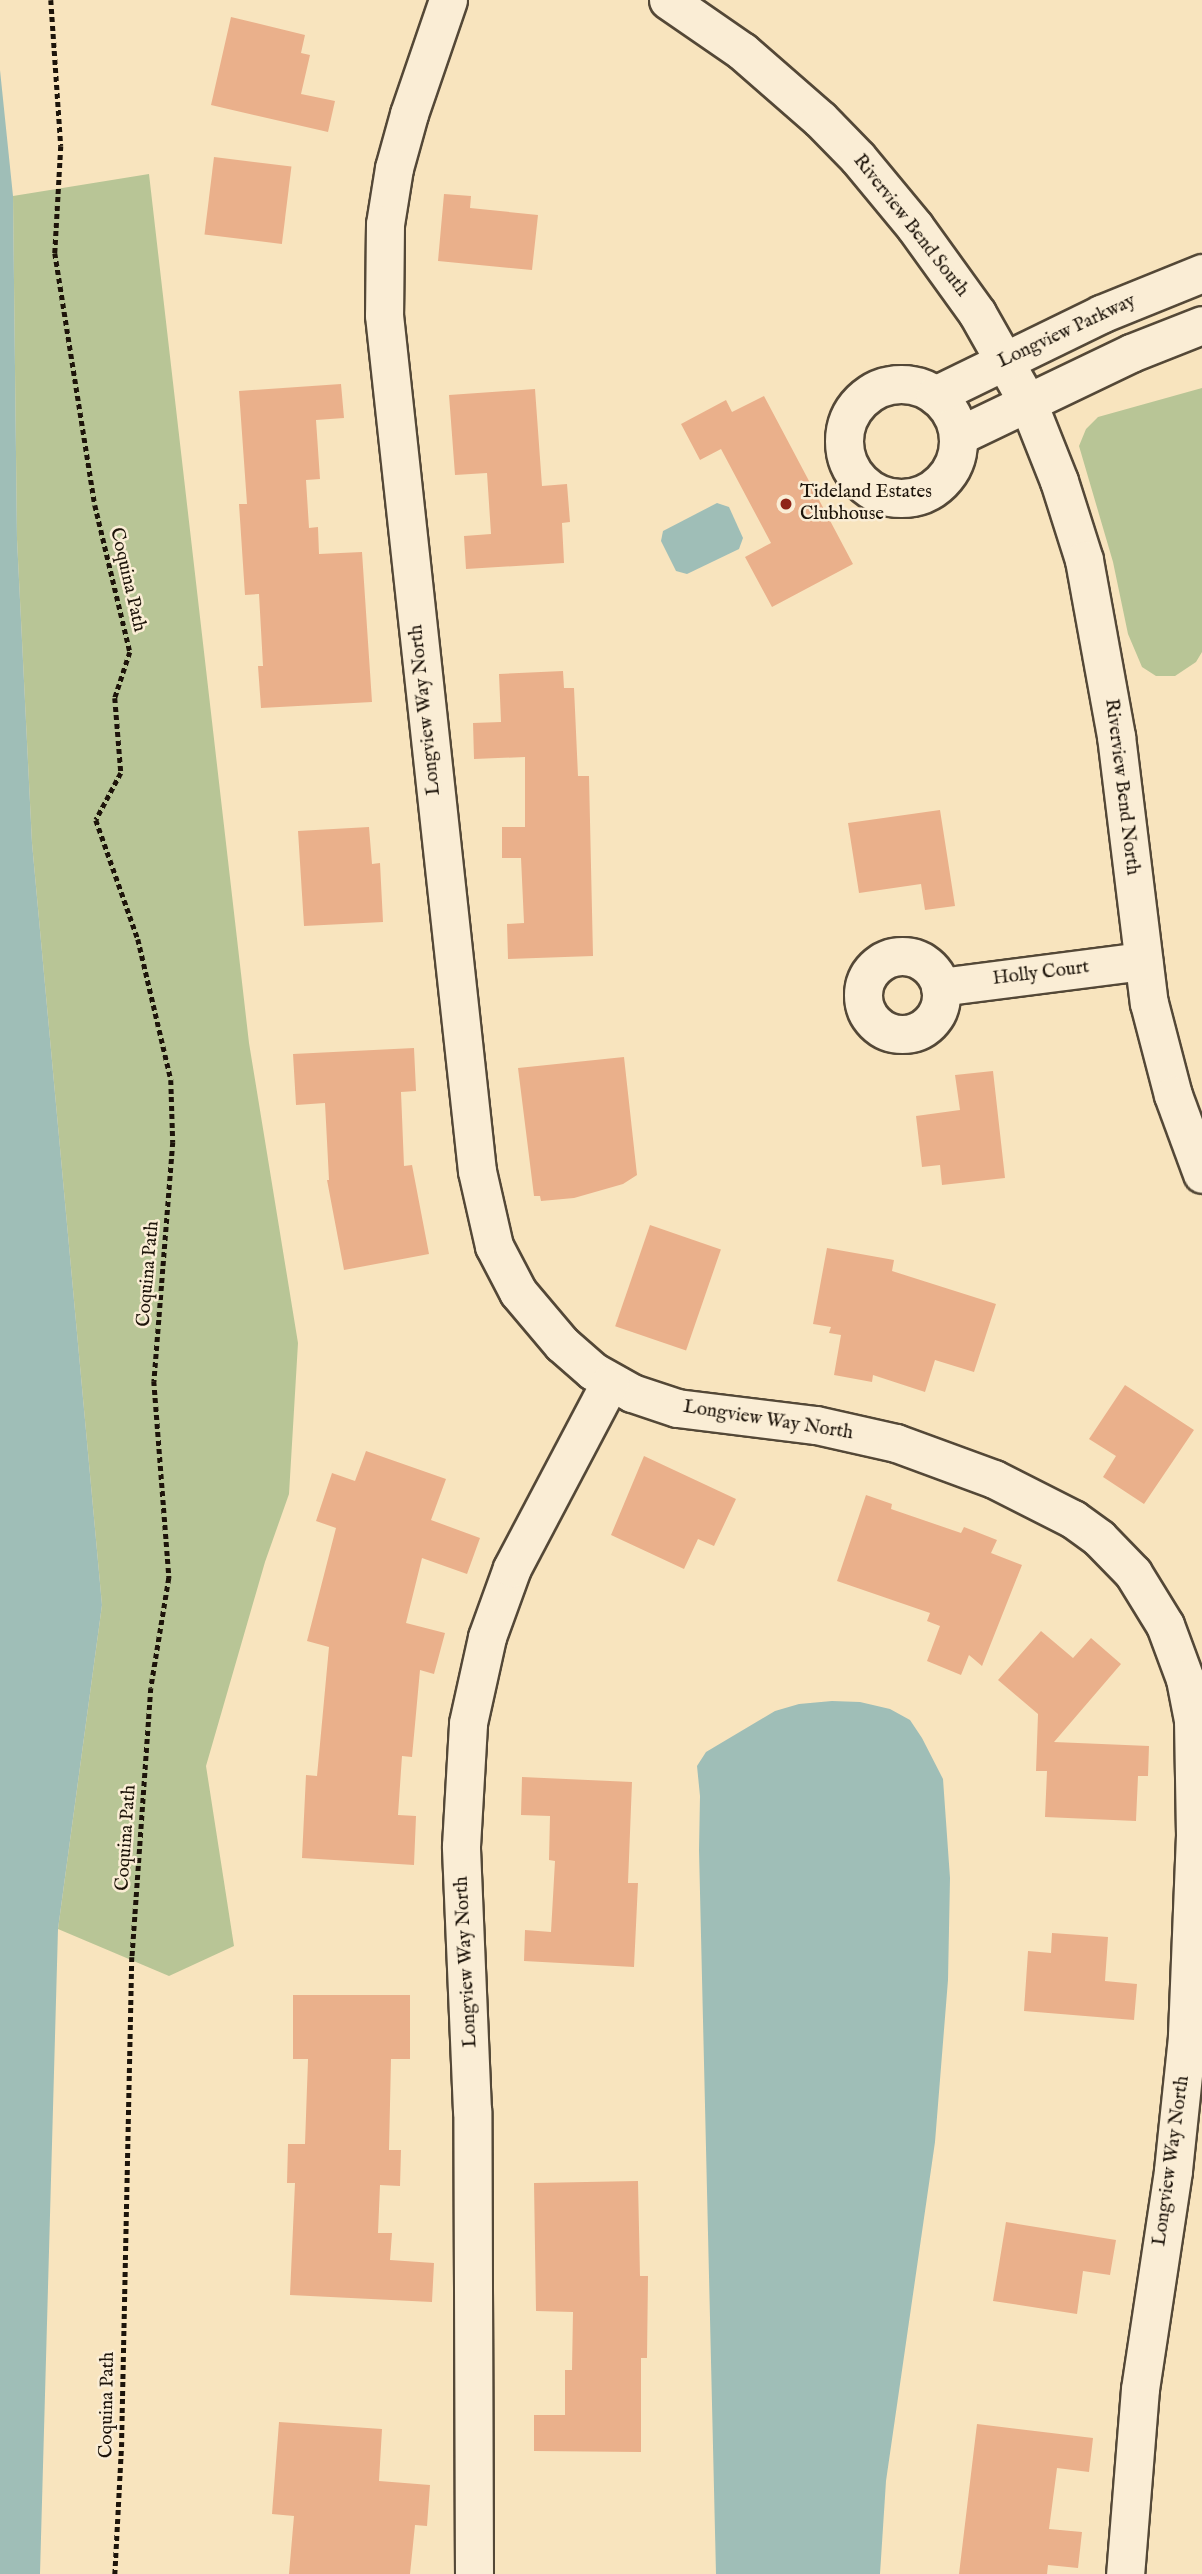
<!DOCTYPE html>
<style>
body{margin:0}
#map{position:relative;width:1202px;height:2574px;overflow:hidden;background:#f8e4be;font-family:"IM FELL English",serif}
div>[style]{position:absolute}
.green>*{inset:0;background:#b8c596}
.water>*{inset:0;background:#9fbeb7}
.building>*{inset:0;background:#eab08b;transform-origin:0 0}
.path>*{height:4.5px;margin-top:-2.25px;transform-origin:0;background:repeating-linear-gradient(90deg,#1d140a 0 5px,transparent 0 8.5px)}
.roads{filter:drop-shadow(2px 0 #544837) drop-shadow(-2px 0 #544837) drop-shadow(0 2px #544837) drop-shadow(0 -2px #544837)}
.minor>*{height:37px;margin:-18.5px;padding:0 18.5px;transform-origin:18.5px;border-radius:18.5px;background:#faedd5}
.minor>.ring{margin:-18.5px;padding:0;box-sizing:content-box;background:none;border:37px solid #faedd5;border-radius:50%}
.dots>*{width:19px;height:19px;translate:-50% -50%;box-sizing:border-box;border:4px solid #faedd5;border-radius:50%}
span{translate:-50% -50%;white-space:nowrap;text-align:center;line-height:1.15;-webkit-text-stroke:5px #faedd5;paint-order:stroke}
.street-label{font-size:19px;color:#1d140a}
.poi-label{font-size:19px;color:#1d140a}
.left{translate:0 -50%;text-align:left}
</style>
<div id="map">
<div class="green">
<div style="clip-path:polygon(149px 174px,249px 1043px,298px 1343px,289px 1494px,265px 1562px,206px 1766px,234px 1946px,169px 1976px,58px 1929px,102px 1605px,32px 843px,17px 539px,13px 196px)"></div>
<div style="clip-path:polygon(1202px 388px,1202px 652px,1196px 662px,1175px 676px,1156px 676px,1142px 667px,1128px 634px,1113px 562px,1079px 446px,1086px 429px,1098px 417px)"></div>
</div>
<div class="water">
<div style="clip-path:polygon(0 70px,13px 196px,17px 539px,32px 843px,102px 1605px,58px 1929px,40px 2574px,0 2574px)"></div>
<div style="clip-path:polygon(717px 503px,729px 507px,743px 538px,739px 549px,687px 574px,676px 571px,661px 541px,663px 531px)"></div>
<div style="clip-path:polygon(832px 1701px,860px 1702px,890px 1709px,910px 1720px,922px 1738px,943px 1779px,950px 1878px,948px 1980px,935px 2142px,886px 2481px,880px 2574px,716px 2574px,699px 1850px,700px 1796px,697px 1766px,706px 1752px,775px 1711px,799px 1704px)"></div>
</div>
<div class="building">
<div style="clip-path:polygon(231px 17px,305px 35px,301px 53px,310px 55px,301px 94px,335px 101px,328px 132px,211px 105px)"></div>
<div style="left:214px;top:157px;width:78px;height:78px;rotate:7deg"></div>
<div style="clip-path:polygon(444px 194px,471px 196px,470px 208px,538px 215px,532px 270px,438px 261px)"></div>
<div style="clip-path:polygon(341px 384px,344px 418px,316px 420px,320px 479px,306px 480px,309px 528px,318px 527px,319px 554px,362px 552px,372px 702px,261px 708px,258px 666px,263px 666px,259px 594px,245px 595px,239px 504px,247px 504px,239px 391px)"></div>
<div style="clip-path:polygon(535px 389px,542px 486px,567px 484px,570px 522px,562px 523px,564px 563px,466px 569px,464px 536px,491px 534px,487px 473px,455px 475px,449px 395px)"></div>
<div style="clip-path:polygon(764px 396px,853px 564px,772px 607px,745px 557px,771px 543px,721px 449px,700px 460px,681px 424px,726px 400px,732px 412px)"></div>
<div style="clip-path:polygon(563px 671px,564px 688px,574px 688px,578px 776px,589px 776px,593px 956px,508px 959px,507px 924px,524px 923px,521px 858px,502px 858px,502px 827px,525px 827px,525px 757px,474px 759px,473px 723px,501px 722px,499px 674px)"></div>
<div style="clip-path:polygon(940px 810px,955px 906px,925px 910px,921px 884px,859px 893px,848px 823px)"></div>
<div style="clip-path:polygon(369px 827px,372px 864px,380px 863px,383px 922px,304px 926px,298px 831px)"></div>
<div style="clip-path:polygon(414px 1048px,416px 1091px,401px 1092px,404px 1166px,412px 1165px,429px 1254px,344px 1270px,327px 1180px,329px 1180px,325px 1103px,296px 1105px,293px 1054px)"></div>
<div style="clip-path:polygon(624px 1057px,637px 1175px,623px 1184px,574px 1198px,541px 1201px,540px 1196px,534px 1196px,518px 1068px)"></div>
<div style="clip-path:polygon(993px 1071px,1005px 1178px,942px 1185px,940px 1165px,922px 1167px,916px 1116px,960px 1110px,955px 1075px)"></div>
<div style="left:650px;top:1225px;width:75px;height:107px;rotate:19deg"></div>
<div style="clip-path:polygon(827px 1248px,894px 1260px,892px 1271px,996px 1304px,974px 1372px,935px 1360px,925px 1392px,873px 1375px,872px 1382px,834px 1375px,841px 1335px,829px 1333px,831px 1327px,813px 1324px)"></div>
<div style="clip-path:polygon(1125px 1385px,1194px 1430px,1144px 1504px,1103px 1477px,1116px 1456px,1089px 1439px)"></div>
<div style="clip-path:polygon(366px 1451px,446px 1479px,431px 1520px,480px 1538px,467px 1574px,422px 1558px,406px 1623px,445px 1633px,434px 1674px,420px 1670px,412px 1757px,402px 1756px,398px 1815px,416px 1816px,414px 1865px,302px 1858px,306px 1775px,317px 1776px,329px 1647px,307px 1641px,336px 1528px,316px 1521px,332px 1473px,355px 1481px)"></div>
<div style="clip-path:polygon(644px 1456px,736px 1499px,714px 1546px,698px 1539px,684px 1569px,611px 1535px)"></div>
<div style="clip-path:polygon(866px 1495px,892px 1504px,891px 1509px,961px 1533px,964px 1527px,997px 1540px,991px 1553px,1022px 1565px,982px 1666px,969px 1655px,961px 1675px,927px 1661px,940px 1626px,927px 1621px,930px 1613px,837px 1581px)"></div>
<div style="clip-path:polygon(1041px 1631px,1073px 1658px,1091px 1638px,1121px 1664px,1054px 1742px,1149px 1746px,1148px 1776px,1138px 1776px,1136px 1821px,1045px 1817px,1047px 1771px,1036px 1771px,1038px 1714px,998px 1680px)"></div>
<div style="clip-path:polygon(522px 1777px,632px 1782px,628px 1883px,638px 1883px,634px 1967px,524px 1961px,525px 1930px,551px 1932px,555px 1861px,549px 1860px,550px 1816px,521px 1815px)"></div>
<div style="clip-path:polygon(1052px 1933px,1108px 1937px,1105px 1981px,1137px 1984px,1134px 2020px,1024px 2011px,1028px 1951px,1051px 1953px)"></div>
<div style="clip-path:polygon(293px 1995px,410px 1995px,410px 2059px,391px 2059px,389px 2150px,401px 2150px,400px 2186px,380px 2185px,378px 2233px,392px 2233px,390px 2260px,434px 2263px,432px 2302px,290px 2295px,295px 2183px,287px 2183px,288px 2144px,305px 2144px,308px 2059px,293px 2059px)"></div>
<div style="clip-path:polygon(638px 2181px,640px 2276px,648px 2276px,647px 2358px,641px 2358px,641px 2452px,534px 2451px,534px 2415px,565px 2415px,565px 2370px,572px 2370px,573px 2312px,536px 2311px,534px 2183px)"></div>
<div style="clip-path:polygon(1006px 2222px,1116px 2240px,1110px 2275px,1083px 2271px,1077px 2314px,993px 2301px)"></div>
<div style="clip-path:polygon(279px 2422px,382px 2429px,379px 2481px,430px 2485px,427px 2526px,415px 2525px,410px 2574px,289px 2574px,294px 2516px,272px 2514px)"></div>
<div style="clip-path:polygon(977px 2424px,1093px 2438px,1089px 2472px,1057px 2468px,1049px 2529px,1082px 2532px,1078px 2568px,1048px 2565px,1047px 2574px,959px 2574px)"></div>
</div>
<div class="path">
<div style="left:51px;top:0;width:146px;rotate:86.1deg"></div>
<div style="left:61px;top:146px;width:107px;rotate:93.2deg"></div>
<div style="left:55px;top:253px;width:255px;rotate:81deg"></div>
<div style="left:95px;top:505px;width:151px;rotate:76.6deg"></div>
<div style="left:130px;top:652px;width:48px;rotate:108.1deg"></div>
<div style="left:115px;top:698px;width:75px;rotate:85.4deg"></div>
<div style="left:121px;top:773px;width:53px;rotate:118deg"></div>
<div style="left:96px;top:820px;width:126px;rotate:70.6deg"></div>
<div style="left:138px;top:939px;width:145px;rotate:76.8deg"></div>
<div style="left:171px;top:1080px;width:62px;rotate:88.2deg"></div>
<div style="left:173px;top:1142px;width:240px;rotate:94.5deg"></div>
<div style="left:154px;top:1381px;width:198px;rotate:85.6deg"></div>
<div style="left:169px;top:1578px;width:111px;rotate:99.3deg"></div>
<div style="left:151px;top:1688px;width:270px;rotate:94deg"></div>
<div style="left:132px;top:1957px;width:485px;rotate:91.2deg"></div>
<div style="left:122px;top:2442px;width:132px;rotate:93deg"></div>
</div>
<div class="roads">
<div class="minor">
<div style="left:448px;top:0;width:120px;rotate:108.9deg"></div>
<div style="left:409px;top:114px;width:56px;rotate:105.5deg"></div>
<div style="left:394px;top:168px;width:57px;rotate:99.1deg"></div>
<div style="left:385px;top:224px;width:91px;rotate:90.6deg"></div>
<div style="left:384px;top:315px;width:861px;rotate:83.8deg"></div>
<div style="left:477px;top:1171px;width:77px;rotate:77.2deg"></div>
<div style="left:494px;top:1246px;width:52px;rotate:62.4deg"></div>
<div style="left:518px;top:1292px;width:68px;rotate:49.8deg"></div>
<div style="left:562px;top:1344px;width:41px;rotate:41.1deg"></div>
<div style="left:593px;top:1371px;width:45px;rotate:29.4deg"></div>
<div style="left:632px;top:1393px;width:47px;rotate:18.4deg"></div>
<div style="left:677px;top:1408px;width:140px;rotate:7deg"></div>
<div style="left:816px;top:1425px;width:82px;rotate:12.7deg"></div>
<div style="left:896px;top:1443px;width:104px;rotate:20.2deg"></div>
<div style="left:994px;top:1479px;width:89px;rotate:26.9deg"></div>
<div style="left:1073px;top:1519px;width:32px;rotate:36deg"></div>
<div style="left:1099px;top:1538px;width:49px;rotate:45.8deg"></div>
<div style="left:1133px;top:1573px;width:61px;rotate:58.4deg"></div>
<div style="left:1165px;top:1625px;width:58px;rotate:69.7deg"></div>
<div style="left:1185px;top:1679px;width:42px;rotate:79deg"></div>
<div style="left:1193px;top:1720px;width:115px;rotate:89deg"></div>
<div style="left:1195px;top:1835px;width:202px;rotate:92.3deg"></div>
<div style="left:1187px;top:2037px;width:135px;rotate:96deg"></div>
<div style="left:1173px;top:2171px;width:220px;rotate:98.6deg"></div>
<div style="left:1140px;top:2389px;width:186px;rotate:94.6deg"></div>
<div style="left:668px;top:0;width:90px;rotate:34.6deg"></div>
<div style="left:742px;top:51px;width:103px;rotate:41.1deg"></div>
<div style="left:820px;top:119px;width:54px;rotate:45.7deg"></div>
<div style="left:858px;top:158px;width:89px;rotate:50.4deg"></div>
<div style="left:915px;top:227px;width:106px;rotate:54.2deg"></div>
<div style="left:977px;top:313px;width:103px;rotate:60.5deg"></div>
<div style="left:1028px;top:403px;width:84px;rotate:68.3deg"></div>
<div style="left:1059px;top:481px;width:83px;rotate:72.4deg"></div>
<div style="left:1084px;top:560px;width:179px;rotate:79.7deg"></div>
<div style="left:1116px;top:736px;width:269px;rotate:83deg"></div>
<div style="left:1149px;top:1003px;width:95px;rotate:75.4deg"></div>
<div style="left:1173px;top:1095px;width:84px;rotate:69.8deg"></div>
<div class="ring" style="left:844px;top:384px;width:77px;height:77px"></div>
<div style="left:935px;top:395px;width:185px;rotate:-26deg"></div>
<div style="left:1101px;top:314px;width:109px;rotate:-22.1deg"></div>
<div style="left:958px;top:436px;width:192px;rotate:-25.6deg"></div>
<div style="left:1131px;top:353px;width:76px;rotate:-21.5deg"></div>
<div class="ring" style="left:863px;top:956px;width:41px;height:41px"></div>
<div style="left:940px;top:987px;width:205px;rotate:-7.3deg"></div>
<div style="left:474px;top:2574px;width:463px;rotate:-90.2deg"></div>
<div style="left:472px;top:2111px;width:265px;rotate:-92.4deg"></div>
<div style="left:461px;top:1846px;width:123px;rotate:-86.7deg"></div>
<div style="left:468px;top:1723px;width:88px;rotate:-77.5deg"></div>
<div style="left:487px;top:1637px;width:73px;rotate:-70.1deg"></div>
<div style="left:512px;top:1568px;width:210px;rotate:-62.2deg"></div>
</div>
</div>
<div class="dots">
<div style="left:786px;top:504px;background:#8f2418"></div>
</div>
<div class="street-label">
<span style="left:910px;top:226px;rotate:52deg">Riverview Bend South</span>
<span style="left:1067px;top:332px;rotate:-25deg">Longview Parkway</span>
<span style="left:127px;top:580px;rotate:77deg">Coquina Path</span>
<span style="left:426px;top:710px;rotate:-96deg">Longview Way North</span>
<span style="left:1121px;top:787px;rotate:83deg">Riverview Bend North</span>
<span style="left:1041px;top:974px;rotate:-7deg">Holly Court</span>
<span style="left:149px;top:1274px;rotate:-85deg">Coquina Path</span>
<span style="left:768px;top:1421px;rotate:9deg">Longview Way North</span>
<span style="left:127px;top:1838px;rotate:-86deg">Coquina Path</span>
<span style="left:467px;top:1962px;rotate:-93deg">Longview Way North</span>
<span style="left:1172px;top:2161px;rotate:-82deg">Longview Way North</span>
<span style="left:108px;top:2405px;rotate:-89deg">Coquina Path</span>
</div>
<div class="poi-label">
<span class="left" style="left:800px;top:504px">Tideland Estates<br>Clubhouse</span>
</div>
</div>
